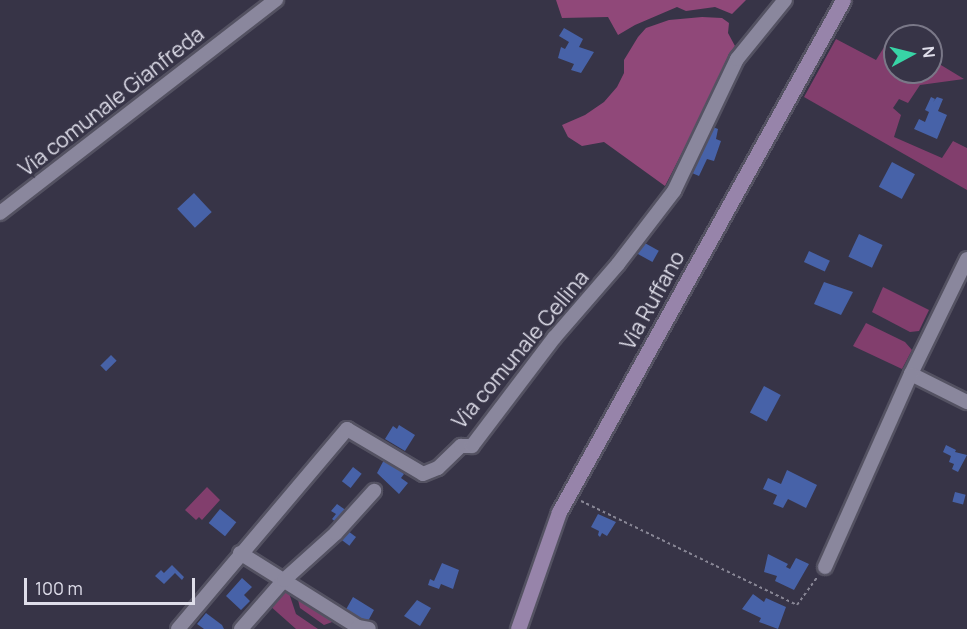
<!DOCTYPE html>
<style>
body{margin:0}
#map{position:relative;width:967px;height:629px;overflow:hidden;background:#373447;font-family:Manrope,sans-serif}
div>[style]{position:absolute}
.green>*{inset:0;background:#823e6d}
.forest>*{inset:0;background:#904879}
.building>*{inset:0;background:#4762a8;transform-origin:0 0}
.path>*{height:2px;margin-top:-1px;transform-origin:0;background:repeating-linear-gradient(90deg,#888695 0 3px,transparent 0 6px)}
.roads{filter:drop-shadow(2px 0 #545262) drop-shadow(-2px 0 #545262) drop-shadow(0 2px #545262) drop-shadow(0 -2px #545262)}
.street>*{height:14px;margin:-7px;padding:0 7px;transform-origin:7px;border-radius:7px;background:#8a879d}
.secondary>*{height:15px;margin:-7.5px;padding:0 7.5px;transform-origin:7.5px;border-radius:7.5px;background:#9784aa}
span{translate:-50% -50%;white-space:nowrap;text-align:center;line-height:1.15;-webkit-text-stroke:5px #373447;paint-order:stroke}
.street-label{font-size:21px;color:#dfdeea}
.north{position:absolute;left:883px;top:24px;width:60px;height:60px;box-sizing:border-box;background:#373447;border:2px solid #7a7888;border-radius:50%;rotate:83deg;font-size:16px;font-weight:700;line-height:24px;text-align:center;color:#dfdeea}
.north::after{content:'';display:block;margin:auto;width:21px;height:27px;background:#38d4a6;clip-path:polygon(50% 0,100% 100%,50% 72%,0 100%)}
.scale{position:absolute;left:24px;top:578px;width:171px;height:27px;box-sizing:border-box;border:3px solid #dfdeea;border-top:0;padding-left:8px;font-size:18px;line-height:21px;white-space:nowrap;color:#dfdeea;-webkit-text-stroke:4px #373447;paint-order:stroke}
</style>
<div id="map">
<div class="green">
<div style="clip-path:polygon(891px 36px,895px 38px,895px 72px,931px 72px,931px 59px,964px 79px,920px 85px,908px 103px,899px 99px,893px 108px,901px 115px,894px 137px,942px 158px,953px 141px,967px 148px,967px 190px,804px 97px,836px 39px,876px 60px)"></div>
<div style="clip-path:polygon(883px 287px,929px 310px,919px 331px,910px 332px,872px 312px)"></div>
<div style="clip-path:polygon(866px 323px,905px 342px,912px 350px,902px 369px,853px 346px)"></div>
<div style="clip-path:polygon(207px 487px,220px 500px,202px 520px,199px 517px,196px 520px,185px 510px)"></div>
<div style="clip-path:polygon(284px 590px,288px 590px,296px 614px,318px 629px,296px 629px,269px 605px)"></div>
<div style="clip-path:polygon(301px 593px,348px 624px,346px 629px,335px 621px,324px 625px,300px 608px,298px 600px)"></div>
</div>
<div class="forest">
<div style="clip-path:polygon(556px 0,746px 0,732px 14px,715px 7px,686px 11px,677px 7px,635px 25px,618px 35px,608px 17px,562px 18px)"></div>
<div style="clip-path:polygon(702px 17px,722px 18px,729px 23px,728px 33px,735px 46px,729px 54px,706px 106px,665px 186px,604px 142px,582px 146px,568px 137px,562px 125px,585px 115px,604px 102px,617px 87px,624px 73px,624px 60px,638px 37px,646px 28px,669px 20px)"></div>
</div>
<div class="building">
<div style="clip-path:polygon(564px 28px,583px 39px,579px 47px,594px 52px,581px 73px,571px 70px,574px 64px,558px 58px,561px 47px,565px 49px,569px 42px,559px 36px)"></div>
<div style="clip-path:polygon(931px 97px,935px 99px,933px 102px,937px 97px,943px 99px,938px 111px,947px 115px,937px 139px,914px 129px,919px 119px,925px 122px,929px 112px,925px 110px)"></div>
<div style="clip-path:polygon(713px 127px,718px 129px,716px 139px,721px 141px,714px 161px,707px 159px,699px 176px,692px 173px)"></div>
<div style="left:892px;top:162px;width:26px;height:28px;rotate:28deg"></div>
<div style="left:194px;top:193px;width:26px;height:23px;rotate:47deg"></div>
<div style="left:859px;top:234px;width:26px;height:25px;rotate:25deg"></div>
<div style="left:643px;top:242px;width:18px;height:13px;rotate:29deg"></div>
<div style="left:809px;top:251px;width:23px;height:12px;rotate:25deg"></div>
<div style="clip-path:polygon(824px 282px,853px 292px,841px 315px,814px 304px)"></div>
<div style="left:111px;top:355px;width:8px;height:15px;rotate:45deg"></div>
<div style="left:764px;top:386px;width:19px;height:30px;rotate:28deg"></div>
<div style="clip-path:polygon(399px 425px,415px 435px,405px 451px,385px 439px,393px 426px,397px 429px)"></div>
<div style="clip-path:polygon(946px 445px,956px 450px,955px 452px,967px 455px,958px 472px,952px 469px,954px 464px,949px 462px,951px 456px,943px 452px)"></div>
<div style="clip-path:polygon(385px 458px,404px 474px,401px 478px,408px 483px,399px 494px,377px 473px)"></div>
<div style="left:353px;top:467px;width:11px;height:18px;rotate:38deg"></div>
<div style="clip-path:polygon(787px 470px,817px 485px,806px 508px,788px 499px,783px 508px,773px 504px,777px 495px,763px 489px,768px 478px,781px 484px)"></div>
<div style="left:955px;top:492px;width:11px;height:10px;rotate:15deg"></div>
<div style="clip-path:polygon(337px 504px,347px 511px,337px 523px,332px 519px,336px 514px,331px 511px)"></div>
<div style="left:220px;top:509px;width:21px;height:18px;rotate:39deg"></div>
<div style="clip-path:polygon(598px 514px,616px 522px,607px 536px,602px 533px,600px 537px,598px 535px,599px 531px,591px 527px)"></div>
<div style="left:348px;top:531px;width:10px;height:11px;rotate:37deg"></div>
<div style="clip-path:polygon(768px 554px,788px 564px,786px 567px,790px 569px,796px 558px,809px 564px,794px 590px,775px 581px,777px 576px,764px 572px)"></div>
<div style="clip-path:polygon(442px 563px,459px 570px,453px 589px,441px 584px,439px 589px,428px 585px,430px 579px,434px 581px)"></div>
<div style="clip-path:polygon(172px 565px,184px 577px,182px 580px,175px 573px,164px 584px,155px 576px,161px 570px,164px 573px)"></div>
<div style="clip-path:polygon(242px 578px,252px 587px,244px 595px,250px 601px,241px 610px,226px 596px)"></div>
<div style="clip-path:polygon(753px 594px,764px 602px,766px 598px,786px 607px,778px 629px,759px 622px,761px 618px,742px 609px)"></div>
<div style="clip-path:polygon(353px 597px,374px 610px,367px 623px,357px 617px,355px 620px,344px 613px)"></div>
<div style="clip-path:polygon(417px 600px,431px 608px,420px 626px,404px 616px)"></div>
<div style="clip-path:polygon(206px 613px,222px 625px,224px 629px,204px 629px,197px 624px)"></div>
</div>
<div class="path">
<div style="left:581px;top:501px;width:240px;rotate:25.7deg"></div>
<div style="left:797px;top:605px;width:36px;rotate:-54deg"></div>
</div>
<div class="roads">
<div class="street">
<div style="left:0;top:213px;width:349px;rotate:-37.7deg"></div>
<div style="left:967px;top:259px;width:128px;rotate:116deg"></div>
<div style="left:911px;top:374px;width:63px;rotate:26.6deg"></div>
<div style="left:240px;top:553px;width:139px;rotate:32.1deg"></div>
<div style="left:358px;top:627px;width:11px;rotate:10deg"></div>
<div style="left:825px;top:567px;width:211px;rotate:-66deg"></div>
<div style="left:178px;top:629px;width:262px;rotate:-49.8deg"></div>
<div style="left:347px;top:429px;width:88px;rotate:30.6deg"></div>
<div style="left:423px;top:474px;width:16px;rotate:-22deg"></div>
<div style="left:438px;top:468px;width:32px;rotate:-44deg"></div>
<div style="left:461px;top:446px;width:11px"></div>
<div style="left:472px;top:446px;width:136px;rotate:-52.8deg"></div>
<div style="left:554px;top:338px;width:98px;rotate:-49.1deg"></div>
<div style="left:618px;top:264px;width:92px;rotate:-52.5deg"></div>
<div style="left:674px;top:191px;width:146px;rotate:-64.5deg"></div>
<div style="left:737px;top:59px;width:76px;rotate:-50.9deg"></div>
<div style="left:241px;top:629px;width:65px;rotate:-48.7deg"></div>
<div style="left:284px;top:580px;width:70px;rotate:-42.1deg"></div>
<div style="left:336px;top:533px;width:57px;rotate:-47.9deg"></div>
</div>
<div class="secondary">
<div style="left:518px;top:629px;width:124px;rotate:-70.7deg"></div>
<div style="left:559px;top:512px;width:585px;rotate:-60.98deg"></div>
</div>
</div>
<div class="street-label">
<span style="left:111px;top:101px;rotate:-38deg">Via comunale Gianfreda</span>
<span style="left:652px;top:300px;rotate:-61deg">Via Ruffano</span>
<span style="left:520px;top:349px;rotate:-50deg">Via comunale Cellina</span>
</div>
<div class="north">N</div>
<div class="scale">100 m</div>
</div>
